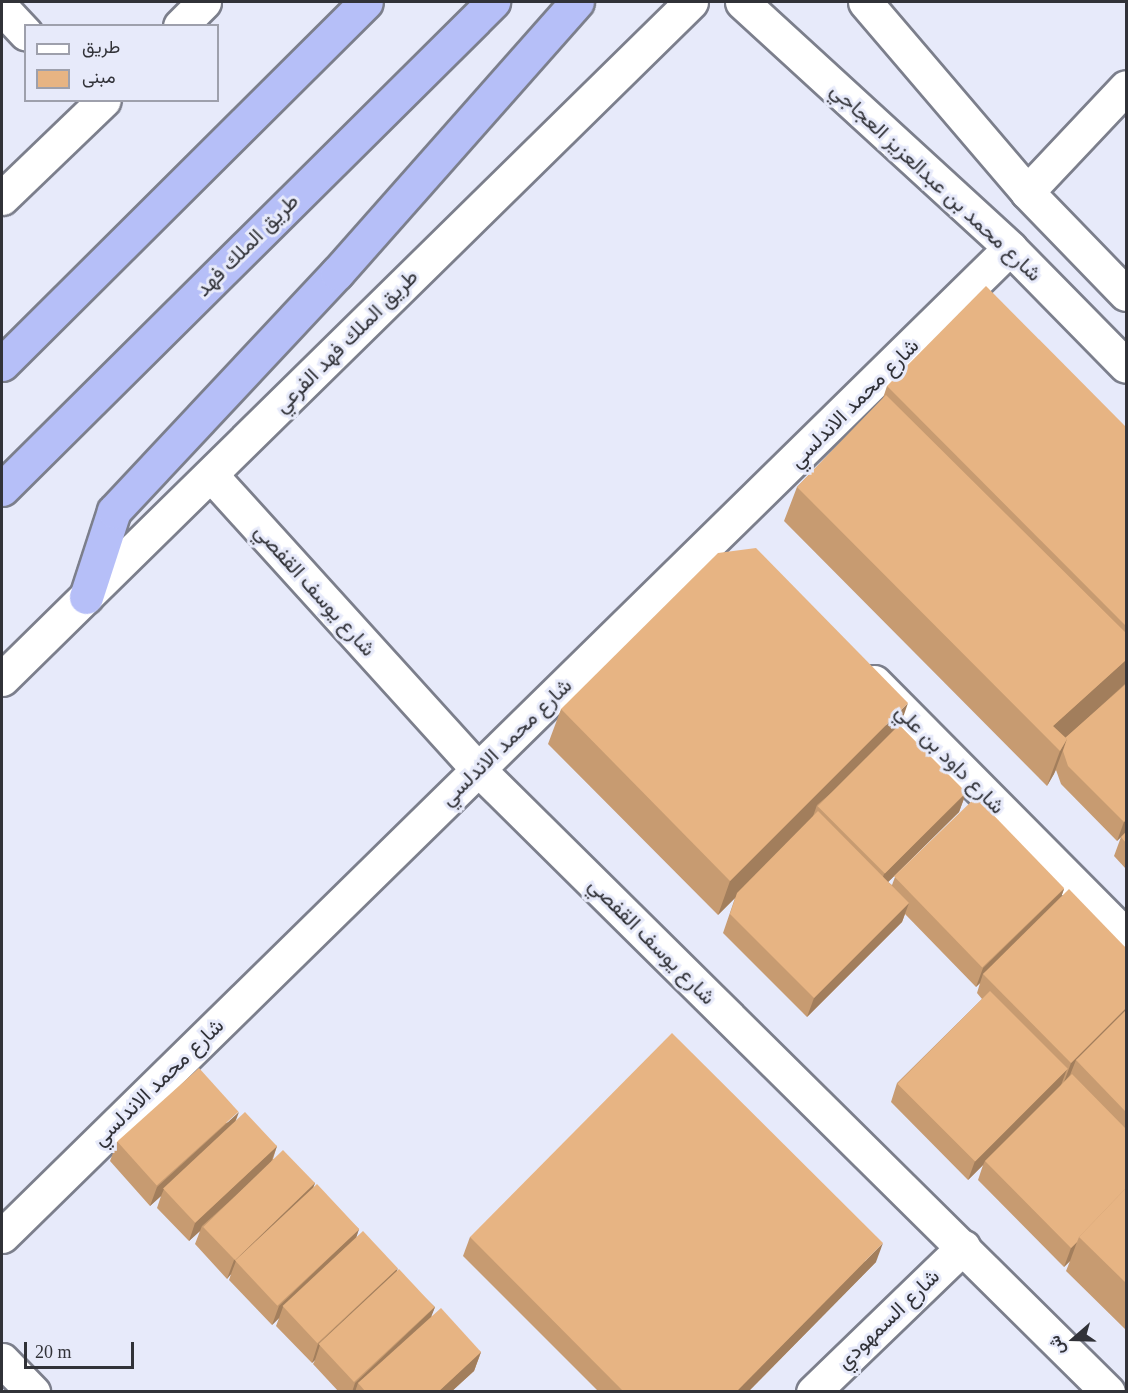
<!DOCTYPE html>
<meta charset="utf-8">
<style>
body{margin:0}
#map{position:relative;width:1128px;height:1393px;overflow:hidden;background:#e7eafa;font-family:"Times New Roman",Vazirmatn,serif}
div>[style]{position:absolute}
.roads{filter:drop-shadow(2px 0 #7c7f8c) drop-shadow(-2px 0 #7c7f8c) drop-shadow(0 2px #7c7f8c) drop-shadow(0 -2px #7c7f8c)}
.minor>*{height:33px;margin:-16.5px;padding:0 16.5px;transform-origin:16.5px;border-radius:16.5px;background:#fff}
.highway>*{height:33px;margin:-16.5px;padding:0 16.5px;transform-origin:16.5px;border-radius:16.5px;background:#b6bff8}
.wall>*{inset:0;background:#c79b71}
.shaded-wall>*{inset:0;background:#a27e5c}
.building>*{inset:0;background:#e7b483;transform-origin:0 0}
span{translate:-50% -50%;white-space:nowrap;text-align:center;line-height:1.15;-webkit-text-stroke:6px #e7eafa;paint-order:stroke}
.street-label{font-size:21px;color:#313238}
.frame{position:absolute;inset:0;border:3px solid #313238;pointer-events:none}
.legend{position:absolute;left:24px;top:24px;width:195px;height:78px;box-sizing:border-box;background:#e7eafa;border:2px solid #9ea0ac;margin:0;padding:8px 10px;list-style:none;font-size:18px;color:#313238}
.legend li{display:flex;align-items:center;gap:12px;height:30px}
.legend b{width:30px;border:2px solid #9ea0ac}
.north{position:absolute;left:1044px;top:1309px;width:60px;height:60px;-webkit-text-stroke:4px #e7eafa;paint-order:stroke;rotate:250deg;font-size:16px;font-weight:700;line-height:24px;text-align:center;color:#313238}
.north::after{content:'';display:block;margin:auto;width:21px;height:27px;background:#313238;clip-path:polygon(50% 0,100% 100%,50% 72%,0 100%)}
.scale{position:absolute;left:24px;top:1342px;width:110px;height:27px;box-sizing:border-box;border:3px solid #313238;border-top:0;padding-left:8px;font-size:18px;line-height:21px;white-space:nowrap;color:#313238;-webkit-text-stroke:4px #e7eafa;paint-order:stroke}
</style>
<div id="map">
<div class="roads">
<div class="minor">
<div style="left:742px;top:2px;width:364px;rotate:42.5deg"></div>
<div style="left:1010px;top:248px;width:165px;rotate:45.5deg"></div>
<div style="left:865px;top:2px;width:250px;rotate:49.5deg"></div>
<div style="left:1027px;top:192px;width:142px;rotate:45.9deg"></div>
<div style="left:2px;top:8px;width:35px;rotate:47deg"></div>
<div style="left:180px;top:26px;width:34px;rotate:-45deg"></div>
<div style="left:1027px;top:192px;width:144px;rotate:-46.7deg"></div>
<div style="left:2px;top:198px;width:141px;rotate:-43.9deg"></div>
<div style="left:211px;top:475px;width:397px;rotate:47.8deg"></div>
<div style="left:478px;top:769px;width:886px;rotate:44.68deg"></div>
<div style="left:2px;top:679px;width:966px;rotate:-44.5deg"></div>
<div style="left:874px;top:682px;width:358px;rotate:45.2deg"></div>
<div style="left:2px;top:1236px;width:1411px;rotate:-44.43deg"></div>
<div style="left:2px;top:1360px;width:45px;rotate:45.9deg"></div>
<div style="left:813px;top:1392px;width:209px;rotate:-44deg"></div>
</div>
<div class="highway">
<div style="left:2px;top:364px;width:513px;rotate:-44.84deg"></div>
<div style="left:2px;top:489px;width:692px;rotate:-44.77deg"></div>
<div style="left:86px;top:597px;width:90px;rotate:-72deg"></div>
<div style="left:114px;top:511px;width:326px;rotate:-46.9deg"></div>
<div style="left:337px;top:273px;width:362px;rotate:-48.5deg"></div>
</div>
</div>
<div class="wall">
<div style="clip-path:polygon(887px 386px,1126px 427px,1126px 869px,1114px 856px,1121px 837px,1117px 841px,1061px 784px,1056px 770px,1047px 786px,784px 521px,797px 487px,883px 398px)"></div>
<div style="clip-path:polygon(561px 709px,900px 726px,966px 793px,959px 812px,888px 882px,892px 885px,895px 877px,1064px 889px,1061px 897px,1126px 948px,1126px 1330px,1066px 1271px,1070px 1261px,1064px 1267px,978px 1180px,983px 1165px,968px 1180px,891px 1102px,897px 1083px,982px 999px,977px 993px,980px 983px,976px 987px,905px 914px,902px 922px,807px 1017px,723px 933px,735px 898px,718px 915px,548px 744px)"></div>
<div style="clip-path:polygon(236px 1121px,277px 1146px,273px 1159px,315px 1183px,313px 1187px,359px 1229px,356px 1237px,397px 1271px,435px 1307px,431px 1316px,481px 1352px,474px 1371px,451px 1392px,339px 1392px,313px 1364px,315px 1360px,312px 1363px,276px 1326px,279px 1318px,272px 1325px,229px 1280px,231px 1274px,227px 1279px,195px 1244px,200px 1231px,189px 1241px,157px 1208px,161px 1196px,150px 1206px,110px 1161px,117px 1142px)"></div>
<div style="clip-path:polygon(470px 1237px,876px 1262px,748px 1392px,599px 1392px,463px 1256px)"></div>
</div>
<div class="shaded-wall">
<div style="clip-path:polygon(1126px 660px,1126px 683px,1056px 747px,1053px 726px)"></div>
<div style="clip-path:polygon(908px 703px,896px 738px,817px 805px,811px 822px,718px 915px,730px 881px)"></div>
<div style="clip-path:polygon(1067px 739px,1054px 774px,1047px 786px,1060px 751px)"></div>
<div style="clip-path:polygon(966px 793px,959px 812px,877px 893px,884px 874px)"></div>
<div style="clip-path:polygon(1126px 820px,1126px 832px,1117px 841px,1124px 822px)"></div>
<div style="clip-path:polygon(1064px 889px,1057px 908px,983px 974px,980px 983px,976px 987px,983px 968px)"></div>
<div style="clip-path:polygon(909px 903px,902px 922px,807px 1017px,814px 998px)"></div>
<div style="clip-path:polygon(1126px 1008px,1126px 1020px,1076px 1060px,1070px 1075px,1064px 1082px,1071px 1063px)"></div>
<div style="clip-path:polygon(1067px 1069px,1060px 1088px,985px 1161px,983px 1165px,968px 1180px,975px 1161px)"></div>
<div style="clip-path:polygon(239px 1112px,232px 1131px,164px 1189px,161px 1196px,150px 1206px,157px 1187px)"></div>
<div style="clip-path:polygon(277px 1146px,270px 1165px,202px 1226px,200px 1231px,189px 1241px,195px 1223px)"></div>
<div style="clip-path:polygon(315px 1183px,308px 1202px,236px 1261px,231px 1274px,227px 1279px,234px 1260px)"></div>
<div style="clip-path:polygon(359px 1229px,353px 1248px,283px 1307px,279px 1318px,272px 1325px,279px 1306px)"></div>
<div style="clip-path:polygon(1077px 1242px,1070px 1261px,1064px 1267px,1071px 1248px)"></div>
<div style="clip-path:polygon(883px 1243px,876px 1262px,748px 1392px,736px 1392px)"></div>
<div style="clip-path:polygon(398px 1268px,391px 1287px,320px 1345px,315px 1360px,312px 1363px,318px 1344px)"></div>
<div style="clip-path:polygon(435px 1307px,428px 1325px,358px 1383px,355px 1392px,352px 1392px,355px 1383px)"></div>
<div style="clip-path:polygon(481px 1352px,474px 1371px,451px 1392px,438px 1392px)"></div>
</div>
<div class="building">
<div style="clip-path:polygon(986px 286px,1126px 427px,1126px 626px,887px 386px)"></div>
<div style="clip-path:polygon(886px 395px,1126px 633px,1126px 660px,1053px 726px,1067px 739px,1060px 751px,797px 487px)"></div>
<div style="clip-path:polygon(756px 548px,908px 703px,730px 881px,561px 709px,718px 553px)"></div>
<div style="clip-path:polygon(1126px 684px,1126px 820px,1124px 822px,1068px 766px,1063px 751px,1067px 739px,1065px 738px)"></div>
<div style="left:899px;top:725px;width:95px;height:115px;rotate:45deg"></div>
<div style="left:976px;top:797px;width:127px;height:114px;rotate:46deg"></div>
<div style="clip-path:polygon(818px 811px,909px 903px,814px 998px,730px 914px,737px 893px)"></div>
<div style="clip-path:polygon(1126px 832px,1126px 843px,1121px 837px)"></div>
<div style="clip-path:polygon(1069px 889px,1126px 948px,1126px 1008px,1071px 1063px,983px 974px)"></div>
<div style="left:990px;top:991px;width:110px;height:131px;rotate:45deg"></div>
<div style="clip-path:polygon(1126px 1010px,1126px 1112px,1076px 1060px)"></div>
<div style="clip-path:polygon(672px 1033px,883px 1243px,736px 1392px,624px 1392px,470px 1237px)"></div>
<div style="left:199px;top:1068px;width:59px;height:110px;rotate:48deg"></div>
<div style="clip-path:polygon(1072px 1074px,1126px 1129px,1126px 1188px,1079px 1237px,1077px 1242px,1071px 1248px,985px 1161px)"></div>
<div style="left:245px;top:1112px;width:47px;height:112px;rotate:47deg"></div>
<div style="left:283px;top:1150px;width:46px;height:111px;rotate:46deg"></div>
<div style="left:317px;top:1184px;width:62px;height:112px;rotate:47deg"></div>
<div style="clip-path:polygon(1126px 1188px,1126px 1283px,1079px 1237px)"></div>
<div style="left:363px;top:1231px;width:51px;height:110px;rotate:47deg"></div>
<div style="left:399px;top:1269px;width:52px;height:110px;rotate:47deg"></div>
<div style="clip-path:polygon(441px 1308px,481px 1352px,438px 1392px,366px 1392px,358px 1383px)"></div>
</div>
<div class="street-label">
<span style="left:936px;top:182px;rotate:43deg">شارع محمد بن عبدالعزيز العجاجي</span>
<span style="left:247px;top:245px;rotate:-45deg">طريق الملك فهد</span>
<span style="left:346px;top:341px;rotate:-45deg">طريق الملك فهد الفرعي</span>
<span style="left:854px;top:403px;rotate:-45deg">شارع محمد الاندلسي</span>
<span style="left:315px;top:590px;rotate:48deg">شارع يوسف القفصي</span>
<span style="left:506px;top:742px;rotate:-44deg">شارع محمد الاندلسي</span>
<span style="left:950px;top:759px;rotate:45deg">شارع داود بن علي</span>
<span style="left:652px;top:941px;rotate:45deg">شارع يوسف القفصي</span>
<span style="left:158px;top:1082px;rotate:-44deg">شارع محمد الاندلسي</span>
<span style="left:888px;top:1319px;rotate:-44deg">شارع السمهودي</span>
</div>
<div class="frame"></div>
<ul class="legend">
<li><b style="height:8px;background:#fff"></b>طريق</li>
<li><b style="height:16px;background:#e7b483"></b>مبنى</li>
</ul>
<div class="north">ش</div>
<div class="scale">20 m</div>
</div>
